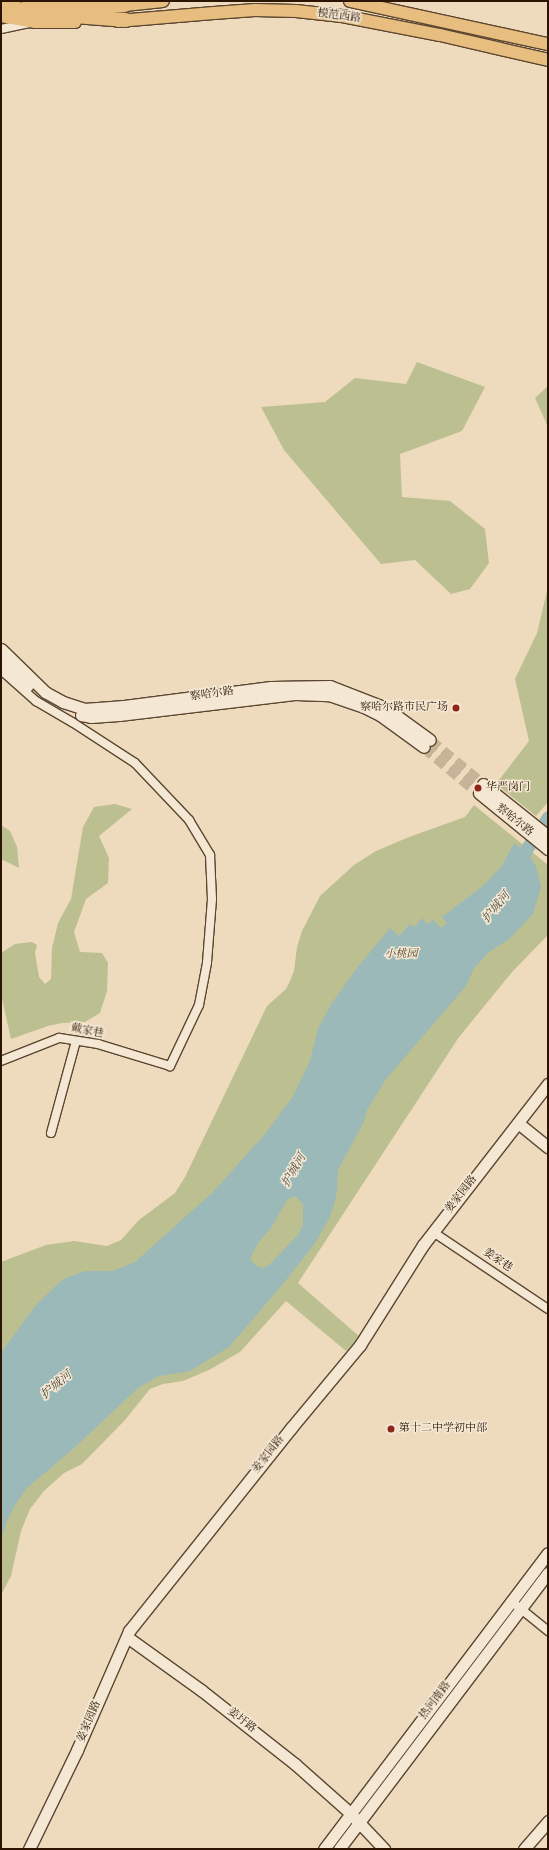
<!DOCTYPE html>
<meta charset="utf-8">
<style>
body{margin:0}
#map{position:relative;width:549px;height:1850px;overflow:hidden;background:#eedbbe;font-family:"Old Standard TT","Noto Serif SC",serif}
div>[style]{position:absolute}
.green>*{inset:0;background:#bcbf8f}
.water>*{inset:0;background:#9bb9b8}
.river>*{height:13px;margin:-6.5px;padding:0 6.5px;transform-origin:6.5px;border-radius:6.5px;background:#9bb9b8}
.secondary-tunnel>*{height:11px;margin-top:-5.5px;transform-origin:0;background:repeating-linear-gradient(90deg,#c7b398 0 11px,transparent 0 16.5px)}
.roads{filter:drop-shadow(1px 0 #5c4630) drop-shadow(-1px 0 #5c4630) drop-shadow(0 1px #5c4630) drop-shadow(0 -1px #5c4630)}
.street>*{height:8px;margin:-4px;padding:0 4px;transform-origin:4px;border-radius:4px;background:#f4e8d5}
.secondary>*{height:11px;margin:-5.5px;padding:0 5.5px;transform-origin:5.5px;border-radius:5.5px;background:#f4e8d5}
.primary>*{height:12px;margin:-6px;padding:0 6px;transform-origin:6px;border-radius:6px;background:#e7be7f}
.highway>*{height:14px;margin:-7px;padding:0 7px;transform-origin:7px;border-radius:7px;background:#e7be7f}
.dots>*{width:11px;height:11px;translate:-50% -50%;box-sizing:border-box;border:2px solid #f4e8d5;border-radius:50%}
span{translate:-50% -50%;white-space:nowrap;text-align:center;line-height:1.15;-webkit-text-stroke:3px #f4e8d5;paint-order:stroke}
.street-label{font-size:11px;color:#2c1500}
.poi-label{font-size:11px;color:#2c1500}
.right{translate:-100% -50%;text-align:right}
.left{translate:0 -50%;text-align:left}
.park-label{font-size:11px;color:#57482b;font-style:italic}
.water-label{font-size:12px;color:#534e40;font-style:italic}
.frame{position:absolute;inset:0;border:2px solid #2c1500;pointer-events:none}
</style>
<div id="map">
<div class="green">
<div style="clip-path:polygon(417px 362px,485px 387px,462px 431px,400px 454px,402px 497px,450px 501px,485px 529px,489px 563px,470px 589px,451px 594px,415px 560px,381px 564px,284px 450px,261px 407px,325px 402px,355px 378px,406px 384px)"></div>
<div style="clip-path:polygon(548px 386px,548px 427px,535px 398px)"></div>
<div style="clip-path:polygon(548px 587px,548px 802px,536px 816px,496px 784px,529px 741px,515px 679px,537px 633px)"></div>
<div style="clip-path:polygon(115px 804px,132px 809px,99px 836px,109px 858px,108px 883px,86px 899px,74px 932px,80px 952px,102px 953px,108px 963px,107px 991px,100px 1013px,85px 1022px,62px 1023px,48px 1026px,11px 1039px,1px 994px,1px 953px,15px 944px,32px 942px,37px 945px,35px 953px,39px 977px,45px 984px,51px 979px,52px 948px,58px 923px,71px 899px,83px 827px,94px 807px)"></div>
<div style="clip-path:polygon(474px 805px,548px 865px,548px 935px,512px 972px,459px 1037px,298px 1283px,360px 1337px,346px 1351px,286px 1301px,240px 1352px,209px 1370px,183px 1381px,163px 1384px,150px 1389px,125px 1420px,82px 1464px,64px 1473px,44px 1491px,30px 1509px,21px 1531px,11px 1576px,1px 1595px,1px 1262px,46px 1245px,74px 1241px,107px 1246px,121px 1240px,139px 1220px,175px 1193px,185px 1177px,267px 1006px,286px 989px,289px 983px,294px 971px,297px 947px,302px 931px,320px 896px,354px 865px,376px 851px,409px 837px,465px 817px)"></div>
<div style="clip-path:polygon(1px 825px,10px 831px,17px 847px,19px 868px,1px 859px)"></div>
</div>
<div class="water">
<div style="clip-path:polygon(evenodd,514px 843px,525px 851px,536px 866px,541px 887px,533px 914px,509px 939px,489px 952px,474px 968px,466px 986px,386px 1079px,367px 1110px,363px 1124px,338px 1170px,337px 1191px,334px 1205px,329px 1219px,315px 1243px,282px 1285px,229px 1347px,190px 1371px,159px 1376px,138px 1388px,74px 1448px,27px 1488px,15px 1505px,6px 1523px,1px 1541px,1px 1353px,35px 1306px,63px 1279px,85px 1271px,112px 1271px,135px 1262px,213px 1192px,265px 1134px,292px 1098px,310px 1061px,318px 1028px,332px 1003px,357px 968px,390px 928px,399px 936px,410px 924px,414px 927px,422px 918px,427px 924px,433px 920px,441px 928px,447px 923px,442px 917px,484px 885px,502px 866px,514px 843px,295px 1196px,303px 1204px,303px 1224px,299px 1234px,269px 1265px,264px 1268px,256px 1266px,250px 1259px,258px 1243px,271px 1228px,287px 1200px,295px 1196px)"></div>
</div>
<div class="river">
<div style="left:520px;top:868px;width:18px;rotate:-74deg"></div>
<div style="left:525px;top:851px;width:41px;rotate:-55.9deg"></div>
</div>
<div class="secondary-tunnel">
<div style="left:430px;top:740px;width:69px;rotate:39.7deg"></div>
<div style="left:424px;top:747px;width:72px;rotate:39.9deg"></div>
</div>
<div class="roads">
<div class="street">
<div style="left:1px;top:29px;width:29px;rotate:-12deg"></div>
<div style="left:1px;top:670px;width:47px;rotate:41.5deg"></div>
<div style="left:36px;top:701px;width:42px;rotate:30.3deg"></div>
<div style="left:72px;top:722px;width:75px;rotate:33.1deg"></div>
<div style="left:135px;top:763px;width:79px;rotate:46.5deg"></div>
<div style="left:189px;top:820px;width:41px;rotate:59deg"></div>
<div style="left:210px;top:855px;width:44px;rotate:87.4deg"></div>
<div style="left:212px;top:899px;width:64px;rotate:94.5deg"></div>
<div style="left:207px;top:963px;width:43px;rotate:100.8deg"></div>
<div style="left:199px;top:1005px;width:68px;rotate:115.4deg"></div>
<div style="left:170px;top:1066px;width:75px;rotate:-163deg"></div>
<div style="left:98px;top:1044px;width:39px;rotate:-171deg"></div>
<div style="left:59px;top:1038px;width:62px;rotate:158.4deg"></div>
<div style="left:51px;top:1133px;width:95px;rotate:-74.8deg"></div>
<div style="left:433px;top:1232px;width:138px;rotate:33.8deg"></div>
<div style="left:511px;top:1601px;width:48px;rotate:39deg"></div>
</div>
<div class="secondary">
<div style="left:1px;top:649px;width:62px;rotate:44.3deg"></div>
<div style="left:45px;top:692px;width:21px;rotate:29deg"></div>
<div style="left:63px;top:702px;width:22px;rotate:18deg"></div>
<div style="left:84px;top:709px;width:40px;rotate:-4.3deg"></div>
<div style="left:124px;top:706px;width:148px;rotate:-7.4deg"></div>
<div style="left:271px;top:687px;width:59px;rotate:-1deg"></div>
<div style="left:330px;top:686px;width:60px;rotate:21.4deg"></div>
<div style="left:386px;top:708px;width:54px;rotate:36deg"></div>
<div style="left:1px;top:660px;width:37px;rotate:44deg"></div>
<div style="left:81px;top:715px;width:10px;rotate:11deg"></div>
<div style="left:91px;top:717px;width:28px;rotate:-4deg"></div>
<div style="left:119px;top:715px;width:177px;rotate:-6.8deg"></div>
<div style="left:295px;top:694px;width:34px;rotate:2deg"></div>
<div style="left:329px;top:695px;width:37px;rotate:19deg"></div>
<div style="left:364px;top:707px;width:18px;rotate:27deg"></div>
<div style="left:380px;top:715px;width:54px;rotate:36deg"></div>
<div style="left:483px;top:784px;width:83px;rotate:38.7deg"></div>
<div style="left:479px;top:793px;width:89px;rotate:39.1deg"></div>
<div style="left:518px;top:1123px;width:38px;rotate:39deg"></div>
<div style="left:127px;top:1637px;width:91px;rotate:35.6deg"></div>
<div style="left:201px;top:1690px;width:120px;rotate:38.2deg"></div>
<div style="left:295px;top:1764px;width:74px;rotate:41.7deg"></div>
<div style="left:350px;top:1813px;width:50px;rotate:46.6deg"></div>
<div style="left:29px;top:1849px;width:110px;rotate:-64.1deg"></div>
<div style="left:77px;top:1750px;width:130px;rotate:-66.4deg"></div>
<div style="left:129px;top:1631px;width:260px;rotate:-51.4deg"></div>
<div style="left:291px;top:1428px;width:108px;rotate:-50.3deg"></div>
<div style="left:360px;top:1345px;width:118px;rotate:-57.8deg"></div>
<div style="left:423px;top:1245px;width:204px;rotate:-52.2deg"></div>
<div style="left:324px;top:1849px;width:371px;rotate:-52.9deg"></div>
<div style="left:339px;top:1849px;width:346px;rotate:-52.9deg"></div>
<div style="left:524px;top:1849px;width:37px;rotate:-49deg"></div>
</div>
<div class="primary">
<div style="left:350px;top:1px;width:203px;rotate:12.3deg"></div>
<div style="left:116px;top:4px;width:9px;rotate:6deg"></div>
<div style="left:125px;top:5px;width:38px;rotate:-6deg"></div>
<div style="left:1px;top:16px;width:35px;rotate:10deg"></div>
<div style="left:35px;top:22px;width:40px"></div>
<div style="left:118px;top:21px;width:96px;rotate:-4.8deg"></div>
<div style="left:214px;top:13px;width:41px;rotate:-4.2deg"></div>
<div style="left:255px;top:10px;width:41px;rotate:1.4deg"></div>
<div style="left:296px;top:11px;width:46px;rotate:6.2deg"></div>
<div style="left:342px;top:16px;width:100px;rotate:11deg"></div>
<div style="left:440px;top:35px;width:111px;rotate:13deg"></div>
</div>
<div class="highway">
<div style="left:29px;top:1px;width:44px;rotate:6.5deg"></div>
<div style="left:73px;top:6px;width:52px;rotate:-1.1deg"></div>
<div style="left:1px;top:5px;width:36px;rotate:13deg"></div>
<div style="left:36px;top:13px;width:90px;rotate:4.4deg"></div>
</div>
</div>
<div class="dots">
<div style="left:456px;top:708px;background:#8f2418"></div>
<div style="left:478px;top:788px;background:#8f2418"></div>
<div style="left:391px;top:1429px;background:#8f2418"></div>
</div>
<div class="street-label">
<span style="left:339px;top:17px;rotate:8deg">模范西路</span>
<span style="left:212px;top:695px;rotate:-8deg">察哈尔路</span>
<span style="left:514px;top:821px;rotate:39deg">察哈尔路</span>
<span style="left:87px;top:1032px;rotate:11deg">戴家巷</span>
<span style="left:462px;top:1195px;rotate:-52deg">姜家园路</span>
<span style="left:497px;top:1261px;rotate:34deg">姜家巷</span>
<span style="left:269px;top:1455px;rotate:-52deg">姜家园路</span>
<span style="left:436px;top:1701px;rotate:-53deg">热河南路</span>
<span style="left:241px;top:1721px;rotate:38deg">姜圩路</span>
<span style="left:90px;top:1722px;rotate:-67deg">姜家园路</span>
</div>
<div class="poi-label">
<span class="right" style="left:448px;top:708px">察哈尔路市民广场</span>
<span class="left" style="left:486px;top:788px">华严岗门</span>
<span class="left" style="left:399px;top:1429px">第十二中学初中部</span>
</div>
<div class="park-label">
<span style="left:401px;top:955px">小桃园</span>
</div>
<div class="water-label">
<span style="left:497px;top:908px;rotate:-50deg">护城河</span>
<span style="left:295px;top:1171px;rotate:-60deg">护城河</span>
<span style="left:57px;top:1386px;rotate:-40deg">护城河</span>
</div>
<div class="frame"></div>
</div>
